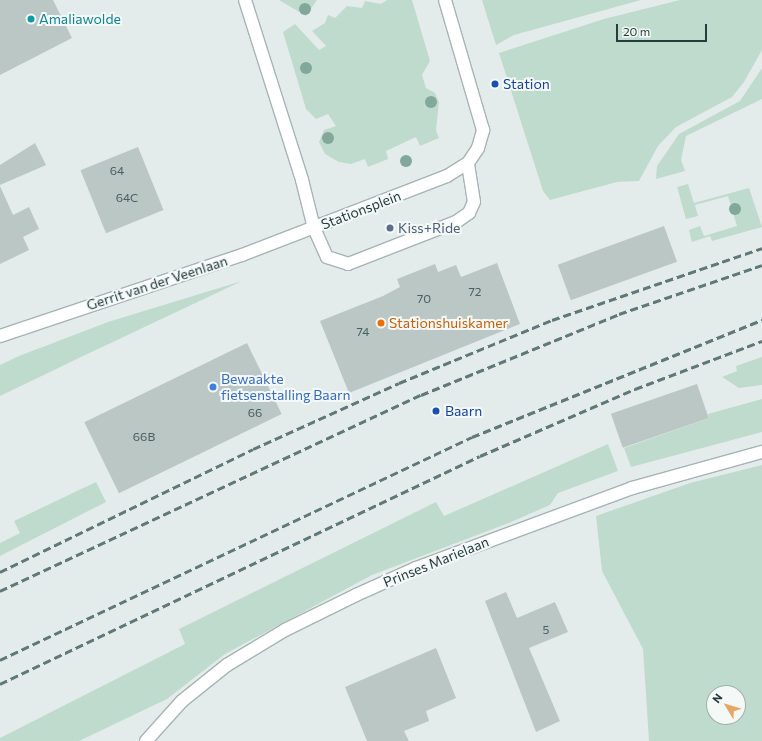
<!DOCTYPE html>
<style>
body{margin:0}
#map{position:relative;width:762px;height:741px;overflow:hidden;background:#e4eceb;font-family:Commissioner,sans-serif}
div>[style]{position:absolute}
.green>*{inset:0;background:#bfdbce}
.building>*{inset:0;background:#bac7c5;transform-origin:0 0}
.roads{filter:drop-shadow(1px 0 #a7b4b3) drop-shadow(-1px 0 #a7b4b3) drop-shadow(0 1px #a7b4b3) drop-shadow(0 -1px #a7b4b3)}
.service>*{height:12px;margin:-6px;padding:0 6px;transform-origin:6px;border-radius:6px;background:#fff}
.minor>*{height:12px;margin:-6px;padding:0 6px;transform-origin:6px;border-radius:6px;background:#fff}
.rail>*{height:3px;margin-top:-1.5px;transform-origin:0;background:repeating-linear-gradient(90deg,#607878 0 8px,transparent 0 12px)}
.trees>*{width:12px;height:12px;margin:-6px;border-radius:50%;background:#82a89b}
.dots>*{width:11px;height:11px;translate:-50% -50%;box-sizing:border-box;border:2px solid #f4f9f8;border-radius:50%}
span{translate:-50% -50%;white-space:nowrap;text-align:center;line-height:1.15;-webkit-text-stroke:4px #f4f9f8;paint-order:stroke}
.number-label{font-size:12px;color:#4a605e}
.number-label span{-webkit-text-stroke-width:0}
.culture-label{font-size:14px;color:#0d838f}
.left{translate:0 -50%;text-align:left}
.transit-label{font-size:14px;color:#164399}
.street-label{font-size:14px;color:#253d3c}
.service-label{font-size:14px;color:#4e5e75}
.food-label{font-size:14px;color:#c56008}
.shop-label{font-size:14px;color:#366cbe}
.north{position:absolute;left:706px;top:685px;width:40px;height:40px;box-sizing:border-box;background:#f4f9f8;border:1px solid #a1aead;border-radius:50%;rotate:308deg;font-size:11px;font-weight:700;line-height:16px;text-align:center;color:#253d3c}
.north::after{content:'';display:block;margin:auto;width:14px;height:18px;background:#e6a868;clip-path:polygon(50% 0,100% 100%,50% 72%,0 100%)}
.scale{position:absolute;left:616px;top:24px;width:91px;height:18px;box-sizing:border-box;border:2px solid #253d3c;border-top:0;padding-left:5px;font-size:12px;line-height:14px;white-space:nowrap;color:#253d3c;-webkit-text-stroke:3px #f4f9f8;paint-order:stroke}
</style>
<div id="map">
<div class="green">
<div style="clip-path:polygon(279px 0,317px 0,306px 16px)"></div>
<div style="clip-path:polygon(387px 0,412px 0,430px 61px,422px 75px,426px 88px,435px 93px,439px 102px,436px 130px,439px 138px,420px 146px,416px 137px,386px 151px,388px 159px,368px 167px,365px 159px,351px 164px,339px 162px,325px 154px,319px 142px,324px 130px,336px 126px,328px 114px,316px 119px,306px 109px,283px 32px,295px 24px,319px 50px,326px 46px,312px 31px,325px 23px,328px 15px,335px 18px,347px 6px,362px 8px,365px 1px,381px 4px)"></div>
<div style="clip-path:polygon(482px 0,641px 0,514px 35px,496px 45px)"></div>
<div style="clip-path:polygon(680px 0,762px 0,762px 50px,744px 82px,732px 97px,676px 127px,658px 146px,639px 181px,617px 182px,550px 200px,543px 191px,499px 53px,604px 19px)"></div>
<div style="clip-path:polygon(762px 68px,762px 99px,686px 136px,681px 160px,685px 171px,656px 179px,657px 166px,679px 134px,740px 101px)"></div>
<div style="clip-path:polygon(688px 184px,694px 203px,749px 188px,762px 227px,712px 241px,710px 236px,692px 242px,689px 230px,700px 226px,704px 236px,737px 226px,728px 196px,695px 205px,698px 216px,686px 219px,677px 187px)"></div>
<div style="clip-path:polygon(242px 281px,81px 357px,0 396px,0 365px,19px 356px,108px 322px)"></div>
<div style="clip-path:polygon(762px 357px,762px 385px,739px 388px,722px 377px,737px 371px,736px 366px)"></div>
<div style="clip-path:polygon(762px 399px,762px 432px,631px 467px,624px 448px,709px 418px,708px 414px)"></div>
<div style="clip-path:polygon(608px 444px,618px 471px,558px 493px,550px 505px,511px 522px,372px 575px,225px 654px,167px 699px,79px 741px,0 741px,0 738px,185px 644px,179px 629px,436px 502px,444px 516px)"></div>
<div style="clip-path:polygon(evenodd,762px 465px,762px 741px,649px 741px,643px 649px,602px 571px,596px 516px,690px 483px,762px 465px,714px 693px,738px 693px,738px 717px,714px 717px,714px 693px)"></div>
<div style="clip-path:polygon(96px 482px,106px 502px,0 556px,0 543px,20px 533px,14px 521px)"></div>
</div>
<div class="building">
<div style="clip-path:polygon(0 0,53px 0,72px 38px,0 75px)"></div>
<div style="clip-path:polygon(35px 143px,46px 165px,0 185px,0 165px)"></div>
<div style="left:138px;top:147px;width:68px;height:62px;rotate:68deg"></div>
<div style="clip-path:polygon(0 186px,13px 215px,29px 207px,39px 229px,23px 237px,29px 250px,0 264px)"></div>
<div style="left:664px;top:226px;width:38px;height:113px;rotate:70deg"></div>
<div style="clip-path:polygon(497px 263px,520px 324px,349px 393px,320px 321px,383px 296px,400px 287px,397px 279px,435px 264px,438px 272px,456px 265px,461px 277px)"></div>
<div style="left:247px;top:343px;width:79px;height:181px;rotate:64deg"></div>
<div style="left:697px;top:384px;width:36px;height:91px;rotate:71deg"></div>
<div style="clip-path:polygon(506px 592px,517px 618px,555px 602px,568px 632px,529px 648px,560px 721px,536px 732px,485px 601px)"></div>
<div style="clip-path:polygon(436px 648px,456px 698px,426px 711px,429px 721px,404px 731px,409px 741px,367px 741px,345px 687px)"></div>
</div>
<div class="roads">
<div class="service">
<div style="left:314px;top:228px;width:32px;rotate:66deg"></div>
<div style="left:327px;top:257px;width:22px;rotate:18deg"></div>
<div style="left:348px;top:264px;width:116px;rotate:-21.3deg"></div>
<div style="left:456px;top:222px;width:16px;rotate:-35deg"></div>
<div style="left:469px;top:213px;width:12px;rotate:-66deg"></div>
<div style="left:474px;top:202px;width:39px;rotate:-99deg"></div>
</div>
<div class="minor">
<div style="left:245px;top:0;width:189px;rotate:72.4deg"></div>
<div style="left:302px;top:180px;width:49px;rotate:76deg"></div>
<div style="left:0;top:336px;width:255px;rotate:-18.5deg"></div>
<div style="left:242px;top:255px;width:220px;rotate:-21.1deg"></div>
<div style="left:447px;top:176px;width:25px;rotate:-32deg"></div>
<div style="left:468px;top:163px;width:18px;rotate:-56deg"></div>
<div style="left:478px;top:148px;width:19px;rotate:-74deg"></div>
<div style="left:483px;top:130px;width:135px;rotate:-106.3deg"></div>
<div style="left:146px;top:741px;width:54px;rotate:-48deg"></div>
<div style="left:182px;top:701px;width:58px;rotate:-38.7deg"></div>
<div style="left:227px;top:665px;width:68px;rotate:-31.1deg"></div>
<div style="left:285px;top:630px;width:79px;rotate:-26.2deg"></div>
<div style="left:356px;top:595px;width:66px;rotate:-24.2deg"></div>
<div style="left:416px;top:568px;width:230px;rotate:-20.3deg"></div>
<div style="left:632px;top:488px;width:135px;rotate:-15.5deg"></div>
</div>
</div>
<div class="rail">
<div style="left:0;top:572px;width:281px;rotate:-25.9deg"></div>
<div style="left:253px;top:449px;width:160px;rotate:-24.3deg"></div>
<div style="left:399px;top:383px;width:165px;rotate:-22.4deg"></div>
<div style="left:552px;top:320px;width:222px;rotate:-18.9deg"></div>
<div style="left:0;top:591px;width:464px;rotate:-25deg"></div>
<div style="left:421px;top:395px;width:214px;rotate:-22.2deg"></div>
<div style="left:619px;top:314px;width:151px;rotate:-18.9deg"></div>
<div style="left:0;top:660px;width:522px;rotate:-25.29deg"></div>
<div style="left:472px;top:437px;width:313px;rotate:-22deg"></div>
<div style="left:0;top:684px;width:531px;rotate:-25.41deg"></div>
<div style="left:480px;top:456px;width:169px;rotate:-23.4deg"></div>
<div style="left:635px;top:389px;width:136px;rotate:-20.7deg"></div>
</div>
<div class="trees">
<div style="left:305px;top:9px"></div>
<div style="left:306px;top:68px"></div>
<div style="left:431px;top:102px"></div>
<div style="left:328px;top:138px"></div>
<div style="left:406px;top:161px"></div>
<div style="left:735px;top:209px"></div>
</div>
<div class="dots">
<div style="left:31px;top:19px;background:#0f9aa8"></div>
<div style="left:495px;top:84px;background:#1a4fb4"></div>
<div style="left:390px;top:228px;background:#5c6f8a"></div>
<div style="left:381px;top:323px;background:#e8710a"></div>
<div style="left:213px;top:387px;background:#3f7fe0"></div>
<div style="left:436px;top:411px;background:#1a4fb4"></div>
</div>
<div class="number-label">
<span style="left:117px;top:171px">64</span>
<span style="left:127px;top:198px">64C</span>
<span style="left:475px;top:292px">72</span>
<span style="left:424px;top:299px">70</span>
<span style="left:363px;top:332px">74</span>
<span style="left:255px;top:413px">66</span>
<span style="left:144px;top:437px">66B</span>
<span style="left:546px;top:630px">5</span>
</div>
<div class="culture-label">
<span class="left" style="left:39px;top:19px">Amaliawolde</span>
</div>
<div class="transit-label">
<span class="left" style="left:503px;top:84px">Station</span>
<span class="left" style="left:445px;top:411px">Baarn</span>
</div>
<div class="street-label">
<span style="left:361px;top:210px;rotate:-21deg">Stationsplein</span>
<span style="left:157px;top:283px;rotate:-18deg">Gerrit van der Veenlaan</span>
<span style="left:436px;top:562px;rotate:-22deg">Prinses Marielaan</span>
</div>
<div class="service-label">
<span class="left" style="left:398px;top:228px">Kiss+Ride</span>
</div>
<div class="food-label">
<span class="left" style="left:389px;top:323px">Stationshuiskamer</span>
</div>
<div class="shop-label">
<span class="left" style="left:221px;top:387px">Bewaakte<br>fietsenstalling Baarn</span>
</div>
<div class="north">N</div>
<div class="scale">20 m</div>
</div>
